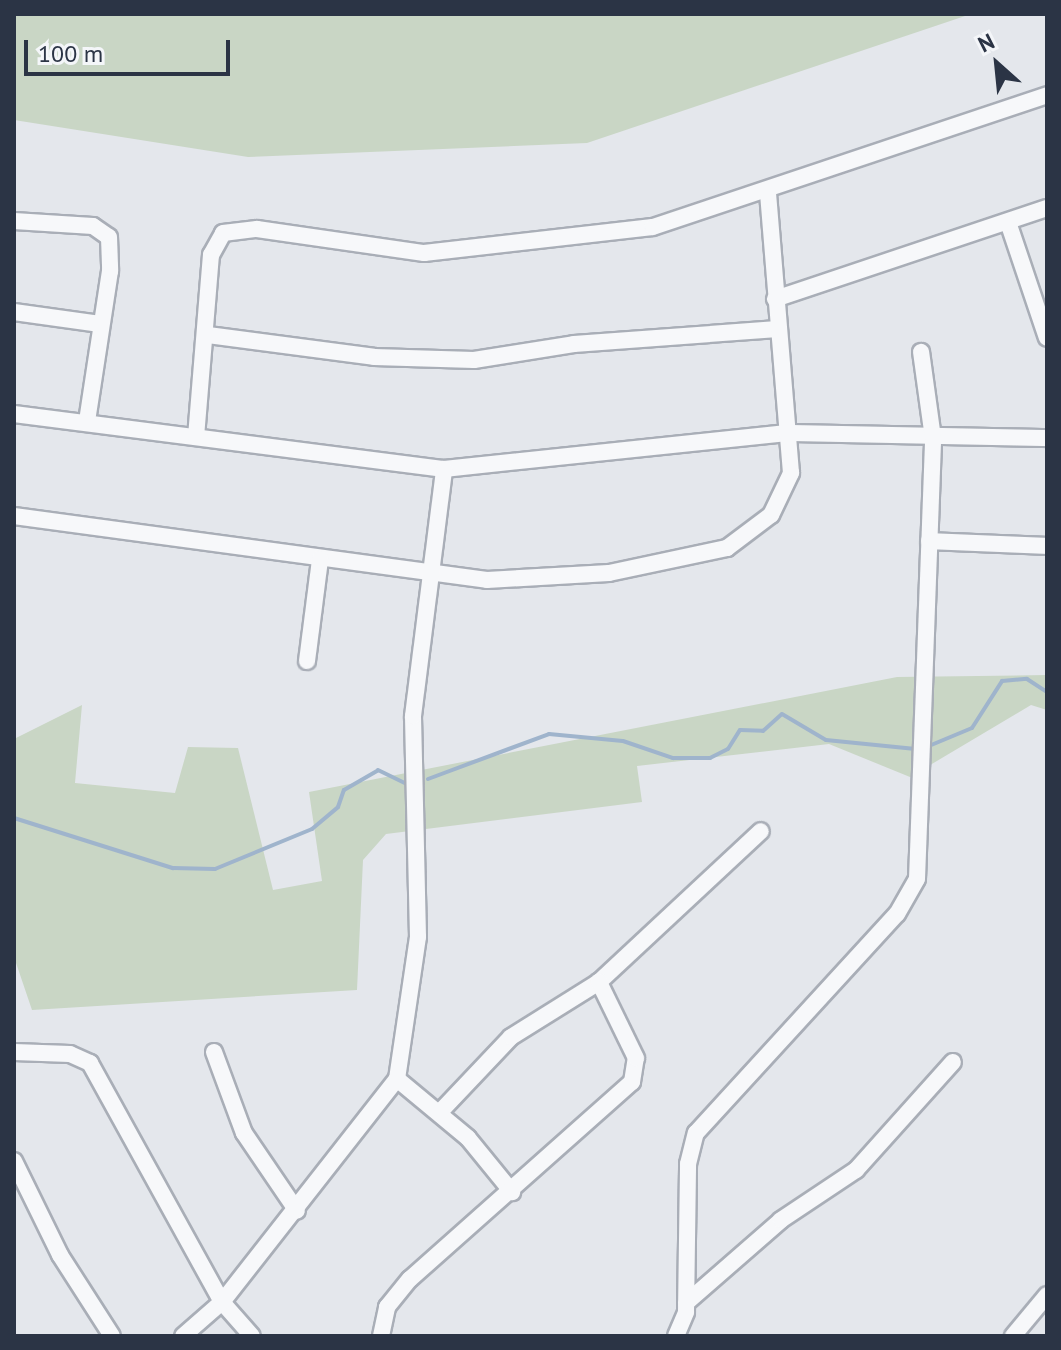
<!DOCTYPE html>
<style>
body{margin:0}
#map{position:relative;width:1061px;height:1350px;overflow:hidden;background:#e4e7ec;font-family:"PT Sans",sans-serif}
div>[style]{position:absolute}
.green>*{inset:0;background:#c9d6c5}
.stream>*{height:4px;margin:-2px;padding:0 2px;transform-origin:2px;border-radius:2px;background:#9fb4cc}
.roads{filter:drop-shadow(2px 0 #a9aeb7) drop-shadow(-2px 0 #a9aeb7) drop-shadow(0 2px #a9aeb7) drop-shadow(0 -2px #a9aeb7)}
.minor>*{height:16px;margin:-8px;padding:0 8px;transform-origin:8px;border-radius:8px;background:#f7f8fa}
span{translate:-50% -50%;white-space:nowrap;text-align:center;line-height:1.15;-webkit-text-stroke:6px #f4f6f9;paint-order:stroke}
.frame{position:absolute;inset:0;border:16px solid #2b3445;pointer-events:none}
.north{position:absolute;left:957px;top:24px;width:80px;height:80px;-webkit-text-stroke:6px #f4f6f9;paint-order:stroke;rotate:333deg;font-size:22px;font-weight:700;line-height:32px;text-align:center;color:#2b3445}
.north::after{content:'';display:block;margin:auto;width:28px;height:36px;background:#2b3445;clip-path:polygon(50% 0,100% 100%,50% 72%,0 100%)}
.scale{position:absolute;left:24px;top:40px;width:206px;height:36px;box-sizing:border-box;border:4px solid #2b3445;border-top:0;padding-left:10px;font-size:24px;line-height:28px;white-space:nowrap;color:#2b3445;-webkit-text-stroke:6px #f4f6f9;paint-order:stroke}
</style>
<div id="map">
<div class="green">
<div style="clip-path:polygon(14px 14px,971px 14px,587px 143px,248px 157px,14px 120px)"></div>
<div style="clip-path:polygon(1047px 675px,1047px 710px,1031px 705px,910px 777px,829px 744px,637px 766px,642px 802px,386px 834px,363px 860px,357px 990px,32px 1010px,14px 957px,14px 739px,82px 705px,75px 783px,175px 793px,188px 747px,238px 748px,273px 890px,322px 881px,309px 792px,897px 677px)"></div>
</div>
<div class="stream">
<div style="left:924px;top:748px;width:52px;rotate:-22.6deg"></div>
<div style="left:972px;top:728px;width:56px;rotate:-57.4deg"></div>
<div style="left:1002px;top:681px;width:25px;rotate:-5deg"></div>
<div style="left:1027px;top:679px;width:24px;rotate:33deg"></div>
<div style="left:428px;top:779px;width:129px;rotate:-20.4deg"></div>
<div style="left:549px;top:734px;width:74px;rotate:5.4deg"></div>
<div style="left:623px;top:741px;width:53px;rotate:18.8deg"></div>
<div style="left:673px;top:758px;width:37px"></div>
<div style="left:710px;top:758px;width:20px;rotate:-27deg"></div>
<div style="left:728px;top:749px;width:22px;rotate:-58deg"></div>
<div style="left:740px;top:730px;width:23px;rotate:2deg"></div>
<div style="left:763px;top:731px;width:25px;rotate:-42deg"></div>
<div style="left:782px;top:714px;width:51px;rotate:30.6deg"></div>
<div style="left:826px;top:740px;width:90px;rotate:5.7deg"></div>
<div style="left:14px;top:818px;width:167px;rotate:17.5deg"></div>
<div style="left:173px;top:868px;width:42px;rotate:1.4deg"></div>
<div style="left:215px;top:869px;width:105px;rotate:-22.4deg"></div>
<div style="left:312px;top:829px;width:34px;rotate:-40deg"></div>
<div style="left:338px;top:807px;width:18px;rotate:-71deg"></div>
<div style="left:344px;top:790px;width:39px;rotate:-30deg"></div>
<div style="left:378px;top:770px;width:32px;rotate:26deg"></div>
</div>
<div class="roads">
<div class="minor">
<div style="left:14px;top:221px;width:79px;rotate:3.6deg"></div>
<div style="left:93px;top:226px;width:19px;rotate:35deg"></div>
<div style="left:109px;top:237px;width:34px;rotate:88deg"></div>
<div style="left:110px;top:271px;width:153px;rotate:98.7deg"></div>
<div style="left:1008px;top:222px;width:122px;rotate:71.4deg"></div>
<div style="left:775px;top:299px;width:287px;rotate:-18.5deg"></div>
<div style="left:14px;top:312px;width:87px;rotate:7.9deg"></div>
<div style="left:208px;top:335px;width:167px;rotate:7.5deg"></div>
<div style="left:374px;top:357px;width:100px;rotate:1.7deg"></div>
<div style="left:474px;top:360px;width:101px;rotate:-9.1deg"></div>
<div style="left:574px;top:344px;width:204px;rotate:-4.2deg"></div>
<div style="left:14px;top:414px;width:434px;rotate:7.3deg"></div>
<div style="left:444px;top:469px;width:345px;rotate:-6deg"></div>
<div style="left:787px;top:433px;width:260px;rotate:1.1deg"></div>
<div style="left:196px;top:437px;width:183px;rotate:-85.3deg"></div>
<div style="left:211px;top:255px;width:25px;rotate:-61deg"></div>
<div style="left:223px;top:233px;width:34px;rotate:-7deg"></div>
<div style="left:257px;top:229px;width:169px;rotate:8.2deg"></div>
<div style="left:424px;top:253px;width:230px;rotate:-6.5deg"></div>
<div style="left:653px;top:227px;width:416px;rotate:-18.5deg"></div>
<div style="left:14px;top:516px;width:477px;rotate:7.7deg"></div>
<div style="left:487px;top:580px;width:122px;rotate:-3.3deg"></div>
<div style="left:609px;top:573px;width:121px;rotate:-12deg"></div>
<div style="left:727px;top:548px;width:55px;rotate:-36.9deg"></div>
<div style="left:771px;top:515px;width:47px;rotate:-64.5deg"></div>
<div style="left:791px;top:473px;width:283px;rotate:-94.7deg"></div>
<div style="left:929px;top:541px;width:118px;rotate:2.4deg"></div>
<div style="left:307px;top:661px;width:103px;rotate:-82.7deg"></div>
<div style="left:14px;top:1052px;width:56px;rotate:2deg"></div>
<div style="left:70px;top:1054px;width:22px;rotate:24deg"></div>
<div style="left:90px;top:1063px;width:273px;rotate:61.1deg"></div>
<div style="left:222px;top:1302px;width:45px;rotate:48.6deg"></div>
<div style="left:214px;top:1052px;width:86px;rotate:69.7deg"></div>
<div style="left:244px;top:1133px;width:94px;rotate:55.8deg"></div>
<div style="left:397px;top:1079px;width:92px;rotate:39.7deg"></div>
<div style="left:468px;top:1138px;width:70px;rotate:50.8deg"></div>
<div style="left:440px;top:1112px;width:103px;rotate:-46.6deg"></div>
<div style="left:511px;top:1037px;width:104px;rotate:-32deg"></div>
<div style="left:599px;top:982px;width:221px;rotate:-43deg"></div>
<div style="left:14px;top:1161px;width:105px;rotate:63.9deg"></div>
<div style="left:60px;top:1255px;width:96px;rotate:57.3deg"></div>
<div style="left:686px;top:1303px;width:126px;rotate:-41.1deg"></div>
<div style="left:781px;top:1220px;width:90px;rotate:-33.7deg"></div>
<div style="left:856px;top:1170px;width:145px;rotate:-48.1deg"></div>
<div style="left:183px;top:1336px;width:52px;rotate:-41.1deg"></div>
<div style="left:222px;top:1302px;width:283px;rotate:-51.9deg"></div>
<div style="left:397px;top:1079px;width:144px;rotate:-81.6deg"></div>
<div style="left:418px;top:937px;width:221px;rotate:-91.3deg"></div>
<div style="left:413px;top:716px;width:249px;rotate:-82.8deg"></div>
<div style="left:381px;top:1336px;width:30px;rotate:-78deg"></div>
<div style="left:387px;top:1307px;width:36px;rotate:-51deg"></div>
<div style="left:410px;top:1279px;width:297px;rotate:-41.6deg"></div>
<div style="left:632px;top:1082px;width:24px;rotate:-81deg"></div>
<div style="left:636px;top:1058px;width:85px;rotate:-116deg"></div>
<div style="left:676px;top:1336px;width:26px;rotate:-67deg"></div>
<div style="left:686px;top:1312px;width:148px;rotate:-89.2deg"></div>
<div style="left:688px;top:1164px;width:32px;rotate:-76deg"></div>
<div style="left:696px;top:1133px;width:297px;rotate:-47.5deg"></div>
<div style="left:897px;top:914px;width:40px;rotate:-60.3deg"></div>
<div style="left:917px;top:879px;width:441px;rotate:-87.9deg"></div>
<div style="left:933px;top:438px;width:87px;rotate:-97.9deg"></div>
<div style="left:1013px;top:1336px;width:53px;rotate:-50.3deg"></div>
</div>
</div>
<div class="frame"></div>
<div class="north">N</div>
<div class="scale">100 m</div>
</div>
